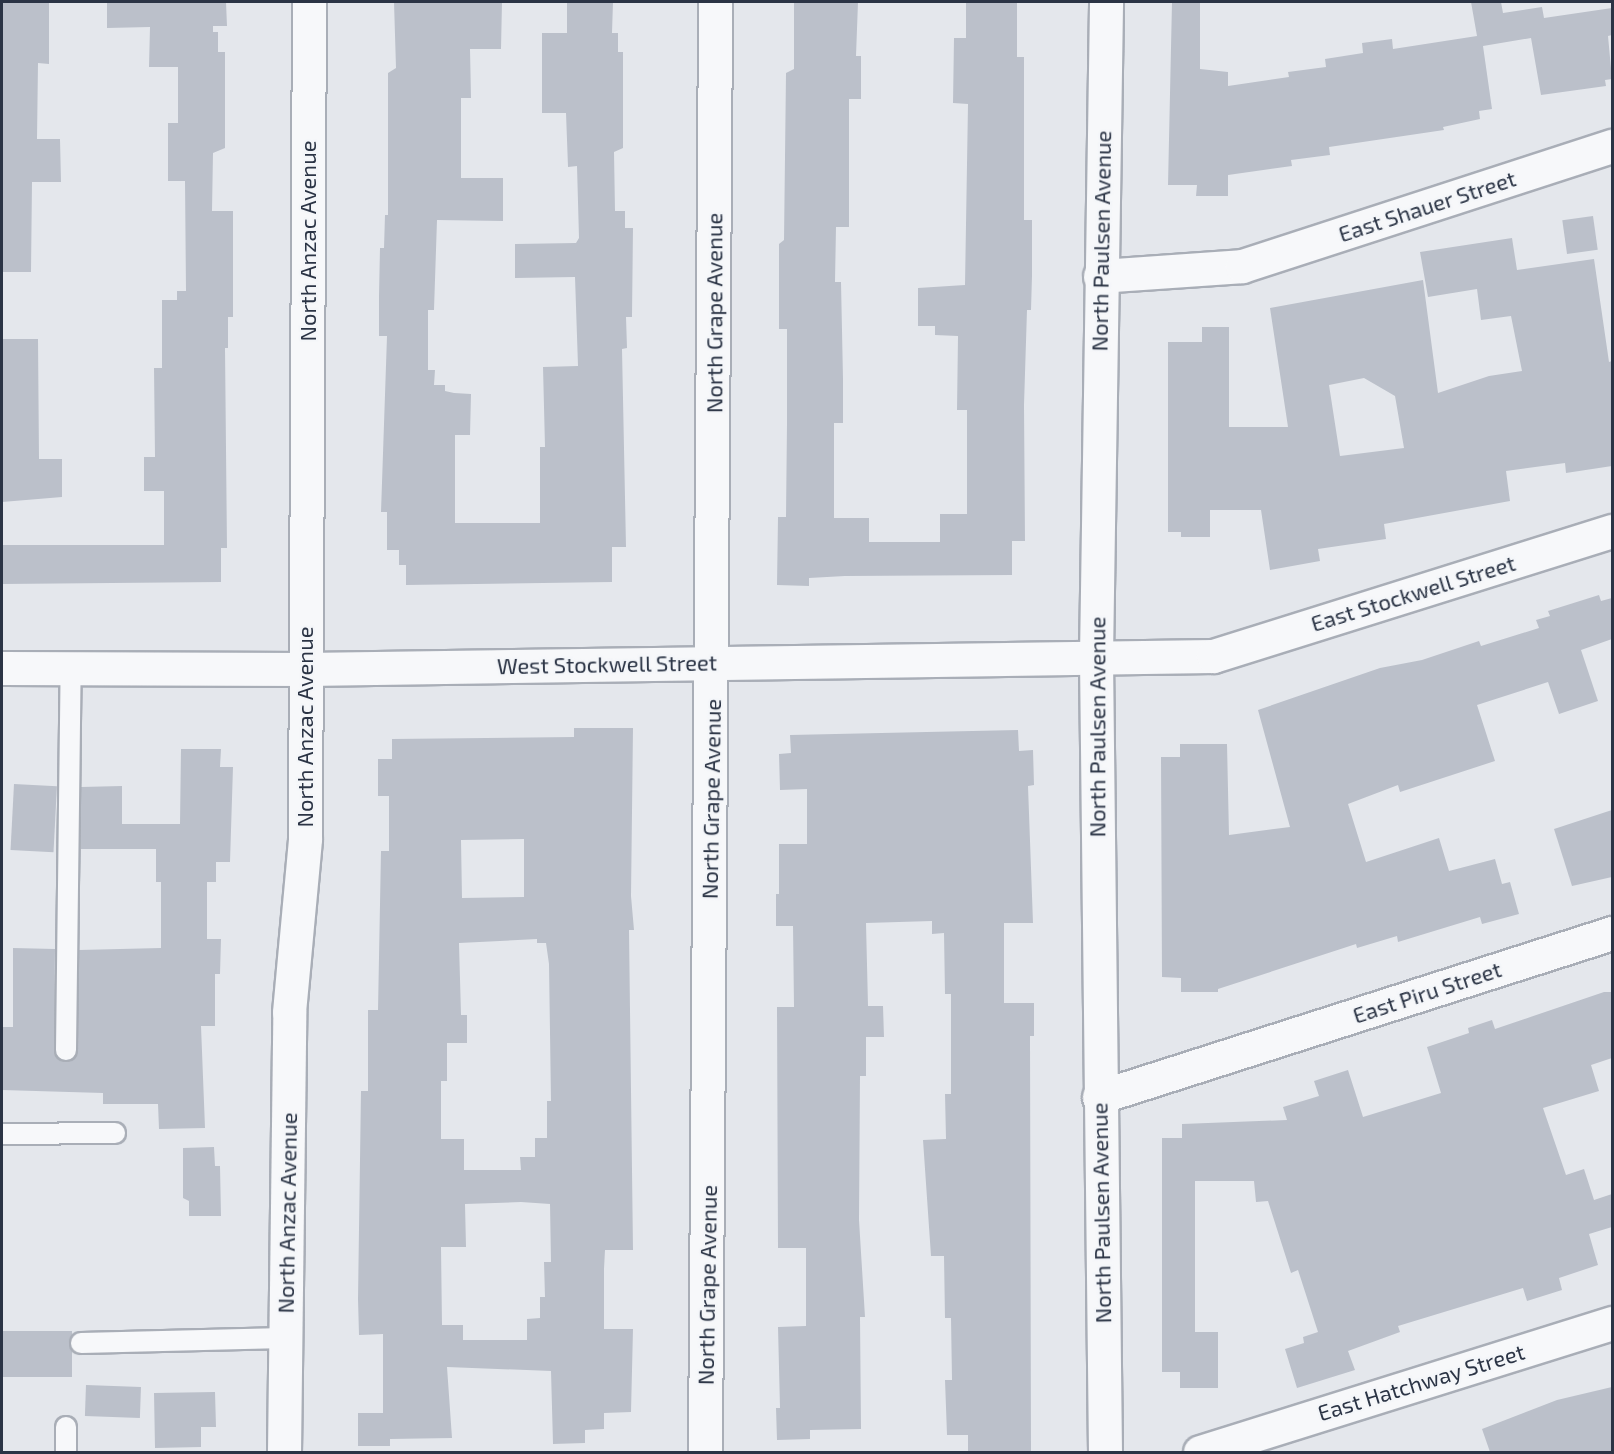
<!DOCTYPE html>
<style>
body{margin:0}
#map{position:relative;width:1614px;height:1454px;overflow:hidden;background:#e4e7ec;font-family:"Exo 2",sans-serif}
div>[style]{position:absolute}
.building>*{inset:0;background:#bbc0ca;transform-origin:0 0}
.roads{filter:drop-shadow(2px 0 #a9aeb7) drop-shadow(-2px 0 #a9aeb7) drop-shadow(0 2px #a9aeb7) drop-shadow(0 -2px #a9aeb7)}
.service>*{height:20px;margin:-10px;padding:0 10px;transform-origin:10px;border-radius:10px;background:#f7f8fa}
.minor>*{height:33px;margin:-16.5px;padding:0 16.5px;transform-origin:16.5px;border-radius:16.5px;background:#f7f8fa}
.tertiary>*{height:33px;margin:-16.5px;padding:0 16.5px;transform-origin:16.5px;border-radius:16.5px;background:#f7f8fa}
span{translate:-50% -50%;white-space:nowrap;text-align:center;line-height:1.15;-webkit-text-stroke:4.5px #f4f6f9;paint-order:stroke}
.street-label{font-size:22px;color:#2b3445}
.frame{position:absolute;inset:0;border:3px solid #2b3445;pointer-events:none}
</style>
<div id="map">
<div class="building">
<div style="clip-path:polygon(2px 2px,49px 3px,49px 64px,38px 63px,37px 139px,60px 139px,61px 182px,32px 182px,31px 272px,2px 272px)"></div>
<div style="clip-path:polygon(107px 2px,226px 2px,227px 26px,213px 26px,213px 32px,218px 32px,218px 52px,225px 52px,225px 148px,213px 153px,212px 211px,233px 211px,233px 317px,228px 317px,228px 348px,225px 348px,227px 548px,221px 548px,221px 582px,3px 584px,3px 545px,164px 545px,164px 491px,144px 491px,144px 457px,155px 457px,154px 368px,162px 368px,162px 300px,177px 300px,177px 291px,186px 291px,185px 181px,168px 181px,168px 123px,178px 123px,178px 67px,149px 67px,150px 27px,107px 28px)"></div>
<div style="clip-path:polygon(394px 2px,502px 2px,501px 49px,470px 49px,471px 98px,461px 98px,461px 178px,503px 178px,503px 221px,437px 220px,434px 310px,428px 310px,428px 370px,435px 370px,434px 385px,445px 385px,445px 391px,454px 393px,471px 394px,470px 435px,455px 435px,455px 523px,540px 523px,540px 447px,545px 447px,543px 367px,578px 366px,575px 277px,515px 278px,515px 244px,576px 243px,579px 238px,577px 166px,568px 167px,566px 113px,542px 113px,542px 33px,567px 33px,567px 2px,613px 2px,612px 33px,618px 33px,618px 52px,623px 52px,623px 148px,614px 152px,615px 211px,625px 211px,625px 228px,633px 228px,632px 317px,626px 317px,627px 348px,622px 349px,626px 547px,612px 547px,612px 582px,406px 585px,406px 565px,399px 565px,399px 550px,387px 550px,387px 512px,381px 512px,387px 336px,379px 336px,379px 296px,380px 248px,384px 248px,385px 215px,388px 215px,388px 73px,396px 68px)"></div>
<div style="clip-path:polygon(794px 2px,858px 2px,856px 56px,861px 56px,861px 99px,849px 99px,849px 227px,836px 227px,835px 282px,841px 282px,843px 379px,843px 423px,834px 423px,834px 518px,869px 518px,869px 542px,940px 542px,940px 514px,967px 514px,967px 410px,957px 410px,958px 336px,935px 335px,935px 326px,918px 326px,918px 288px,965px 285px,968px 104px,953px 103px,954px 38px,966px 38px,966px 2px,1017px 2px,1017px 57px,1024px 57px,1024px 220px,1032px 220px,1032px 276px,1031px 310px,1027px 310px,1024px 405px,1025px 541px,1012px 541px,1012px 575px,845px 576px,809px 578px,809px 586px,777px 585px,778px 517px,786px 517px,787px 423px,787px 329px,779px 329px,779px 244px,784px 240px,786px 73px,794px 69px)"></div>
<div style="clip-path:polygon(1172px 2px,1200px 2px,1200px 69px,1228px 72px,1228px 86px,1289px 77px,1288px 72px,1326px 67px,1325px 59px,1363px 53px,1362px 43px,1392px 39px,1393px 49px,1477px 36px,1471px 2px,1501px 2px,1503px 13px,1542px 7px,1544px 18px,1612px 8px,1612px 35px,1608px 36px,1612px 79px,1605px 80px,1606px 86px,1541px 95px,1531px 38px,1483px 46px,1492px 109px,1479px 111px,1480px 119px,1443px 127px,1444px 130px,1329px 147px,1330px 155px,1291px 160px,1292px 166px,1228px 175px,1228px 196px,1196px 196px,1197px 185px,1168px 185px)"></div>
<div style="left:1593px;top:216px;width:34px;height:31px;rotate:82deg"></div>
<div style="clip-path:polygon(evenodd,1512px 238px,1517px 270px,1594px 259px,1609px 362px,1612px 361px,1612px 466px,1566px 473px,1565px 463px,1506px 471px,1510px 501px,1384px 524px,1386px 539px,1318px 549px,1320px 561px,1270px 570px,1261px 510px,1210px 510px,1210px 537px,1181px 537px,1181px 532px,1168px 532px,1168px 342px,1202px 342px,1202px 327px,1229px 327px,1229px 427px,1288px 427px,1270px 308px,1423px 280px,1438px 393px,1489px 376px,1522px 371px,1511px 316px,1481px 320px,1477px 289px,1428px 297px,1420px 252px,1512px 238px,1364px 378px,1395px 396px,1404px 448px,1340px 456px,1329px 385px,1364px 378px)"></div>
<div style="clip-path:polygon(2px 339px,38px 339px,39px 459px,62px 459px,62px 497px,2px 502px)"></div>
<div style="clip-path:polygon(1599px 595px,1601px 601px,1612px 598px,1612px 639px,1581px 650px,1598px 701px,1559px 714px,1548px 682px,1477px 705px,1495px 761px,1400px 792px,1398px 785px,1348px 804px,1366px 862px,1439px 838px,1449px 871px,1495px 859px,1502px 884px,1510px 882px,1519px 914px,1482px 924px,1480px 917px,1398px 942px,1397px 936px,1357px 948px,1356px 944px,1218px 989px,1218px 992px,1181px 992px,1181px 978px,1162px 977px,1161px 757px,1180px 757px,1180px 744px,1227px 744px,1229px 835px,1290px 827px,1258px 710px,1380px 668px,1422px 660px,1479px 641px,1481px 646px,1539px 628px,1536px 620px,1550px 616px,1548px 611px)"></div>
<div style="clip-path:polygon(evenodd,574px 728px,633px 728px,631px 896px,634px 930px,629px 930px,633px 1250px,605px 1250px,604px 1269px,604px 1329px,633px 1329px,631px 1412px,604px 1413px,604px 1429px,585px 1430px,585px 1443px,553px 1444px,551px 1371px,447px 1367px,452px 1438px,390px 1439px,390px 1446px,358px 1446px,358px 1413px,383px 1413px,383px 1334px,359px 1335px,358px 1299px,361px 1091px,368px 1091px,368px 1010px,378px 1010px,381px 851px,389px 851px,389px 796px,378px 796px,378px 759px,392px 759px,392px 739px,574px 737px,574px 728px,524px 839px,524px 897px,462px 898px,461px 840px,524px 839px,574px 728px,537px 939px,537px 943px,546px 943px,549px 964px,551px 1101px,547px 1101px,547px 1138px,535px 1138px,535px 1157px,520px 1157px,521px 1170px,464px 1170px,464px 1139px,441px 1139px,441px 1081px,447px 1081px,447px 1043px,467px 1043px,467px 1015px,461px 1015px,459px 943px,537px 939px,574px 728px,521px 1202px,550px 1204px,551px 1262px,544px 1262px,545px 1297px,540px 1297px,540px 1318px,527px 1319px,527px 1340px,463px 1340px,463px 1325px,442px 1325px,441px 1247px,466px 1247px,465px 1204px,521px 1202px)"></div>
<div style="clip-path:polygon(1018px 730px,1019px 751px,1033px 750px,1034px 785px,1028px 786px,1033px 923px,1004px 923px,1004px 1003px,1034px 1003px,1034px 1036px,1030px 1036px,1031px 1452px,968px 1452px,968px 1435px,947px 1435px,945px 1380px,952px 1380px,951px 1318px,945px 1318px,944px 1256px,931px 1256px,923px 1140px,946px 1139px,945px 1094px,951px 1094px,951px 994px,945px 994px,944px 933px,932px 934px,932px 921px,866px 923px,868px 1006px,883px 1006px,884px 1037px,866px 1037px,866px 1076px,860px 1076px,859px 1220px,865px 1317px,860px 1317px,861px 1429px,810px 1430px,810px 1439px,777px 1440px,776px 1408px,780px 1408px,778px 1327px,806px 1326px,806px 1248px,778px 1248px,777px 1007px,794px 1007px,793px 926px,776px 926px,776px 894px,779px 894px,779px 844px,807px 844px,807px 789px,780px 790px,779px 754px,791px 753px,790px 735px)"></div>
<div style="clip-path:polygon(181px 749px,221px 749px,220px 767px,233px 767px,230px 862px,216px 862px,216px 882px,207px 882px,207px 939px,221px 939px,220px 974px,215px 974px,215px 1026px,201px 1026px,205px 1128px,159px 1129px,158px 1104px,103px 1104px,103px 1093px,2px 1090px,2px 1027px,13px 1027px,13px 948px,55px 949px,54px 1050px,59px 1060px,66px 1062px,76px 1057px,78px 1050px,79px 950px,161px 948px,161px 882px,156px 882px,156px 849px,81px 849px,81px 787px,122px 786px,122px 824px,180px 824px)"></div>
<div style="left:14px;top:784px;width:43px;height:66px;rotate:3deg"></div>
<div style="clip-path:polygon(1612px 810px,1612px 877px,1572px 886px,1554px 829px)"></div>
<div style="clip-path:polygon(1604px 992px,1612px 992px,1612px 1058px,1591px 1065px,1599px 1091px,1543px 1108px,1566px 1175px,1584px 1169px,1594px 1200px,1612px 1194px,1612px 1227px,1589px 1234px,1598px 1265px,1559px 1278px,1562px 1290px,1527px 1301px,1523px 1288px,1398px 1326px,1400px 1332px,1348px 1351px,1355px 1370px,1297px 1388px,1285px 1349px,1304px 1343px,1303px 1337px,1318px 1332px,1298px 1270px,1291px 1273px,1268px 1201px,1256px 1202px,1254px 1181px,1195px 1181px,1195px 1332px,1218px 1332px,1218px 1388px,1180px 1388px,1180px 1372px,1162px 1372px,1162px 1138px,1182px 1138px,1182px 1124px,1287px 1120px,1283px 1107px,1319px 1096px,1314px 1081px,1348px 1070px,1363px 1117px,1441px 1093px,1427px 1047px,1469px 1033px,1468px 1028px,1492px 1020px,1495px 1029px)"></div>
<div style="clip-path:polygon(214px 1147px,215px 1166px,220px 1166px,221px 1216px,189px 1216px,189px 1201px,183px 1198px,183px 1148px)"></div>
<div style="left:2px;top:1331px;width:70px;height:46px"></div>
<div style="left:86px;top:1385px;width:55px;height:31px;rotate:2deg"></div>
<div style="clip-path:polygon(1612px 1387px,1612px 1452px,1490px 1452px,1482px 1429px,1557px 1400px)"></div>
<div style="clip-path:polygon(215px 1392px,216px 1427px,201px 1427px,201px 1447px,155px 1448px,154px 1393px)"></div>
</div>
<div class="roads">
<div class="service">
<div style="left:66px;top:1050px;width:382px;rotate:-89.3deg"></div>
<div style="left:2px;top:1134px;width:113px;rotate:-0.5deg"></div>
<div style="left:81px;top:1343px;width:204px;rotate:-1.4deg"></div>
<div style="left:66px;top:1427px;width:25px;rotate:90deg"></div>
</div>
<div class="minor">
<div style="left:1100px;top:276px;width:142px;rotate:-4deg"></div>
<div style="left:1242px;top:266px;width:389px;rotate:-18deg"></div>
<div style="left:1099px;top:1097px;width:539px;rotate:-17.73deg"></div>
<div style="left:284px;top:1452px;width:440px;rotate:-89.3deg"></div>
<div style="left:289px;top:1012px;width:175px;rotate:-84.7deg"></div>
<div style="left:305px;top:838px;width:836px;rotate:-89.73deg"></div>
<div style="left:705px;top:1452px;width:1450px;rotate:-89.6deg"></div>
<div style="left:1105px;top:1452px;width:796px;rotate:-90.65deg"></div>
<div style="left:1096px;top:656px;width:654px;rotate:-89.12deg"></div>
<div style="left:1200px;top:1452px;width:432px;rotate:-17.4deg"></div>
</div>
<div class="tertiary">
<div style="left:2px;top:668px;width:303px;rotate:0.2deg"></div>
<div style="left:305px;top:669px;width:908px;rotate:-0.82deg"></div>
<div style="left:1213px;top:656px;width:418px;rotate:-17.4deg"></div>
</div>
</div>
<div class="street-label">
<span style="left:1427px;top:206px;rotate:-18deg">East Shauer Street</span>
<span style="left:308px;top:241px;rotate:-90deg">North Anzac Avenue</span>
<span style="left:1101px;top:241px;rotate:-89deg">North Paulsen Avenue</span>
<span style="left:714px;top:313px;rotate:-90deg">North Grape Avenue</span>
<span style="left:1413px;top:593px;rotate:-17deg">East Stockwell Street</span>
<span style="left:607px;top:664px;rotate:-1deg">West Stockwell Street</span>
<span style="left:305px;top:727px;rotate:-90deg">North Anzac Avenue</span>
<span style="left:1097px;top:727px;rotate:-90deg">North Paulsen Avenue</span>
<span style="left:711px;top:799px;rotate:-89deg">North Grape Avenue</span>
<span style="left:1427px;top:992px;rotate:-18deg">East Piru Street</span>
<span style="left:287px;top:1213px;rotate:-89deg">North Anzac Avenue</span>
<span style="left:1101px;top:1213px;rotate:-91deg">North Paulsen Avenue</span>
<span style="left:707px;top:1285px;rotate:-89deg">North Grape Avenue</span>
<span style="left:1421px;top:1382px;rotate:-17deg">East Hatchway Street</span>
</div>
<div class="frame"></div>
</div>
